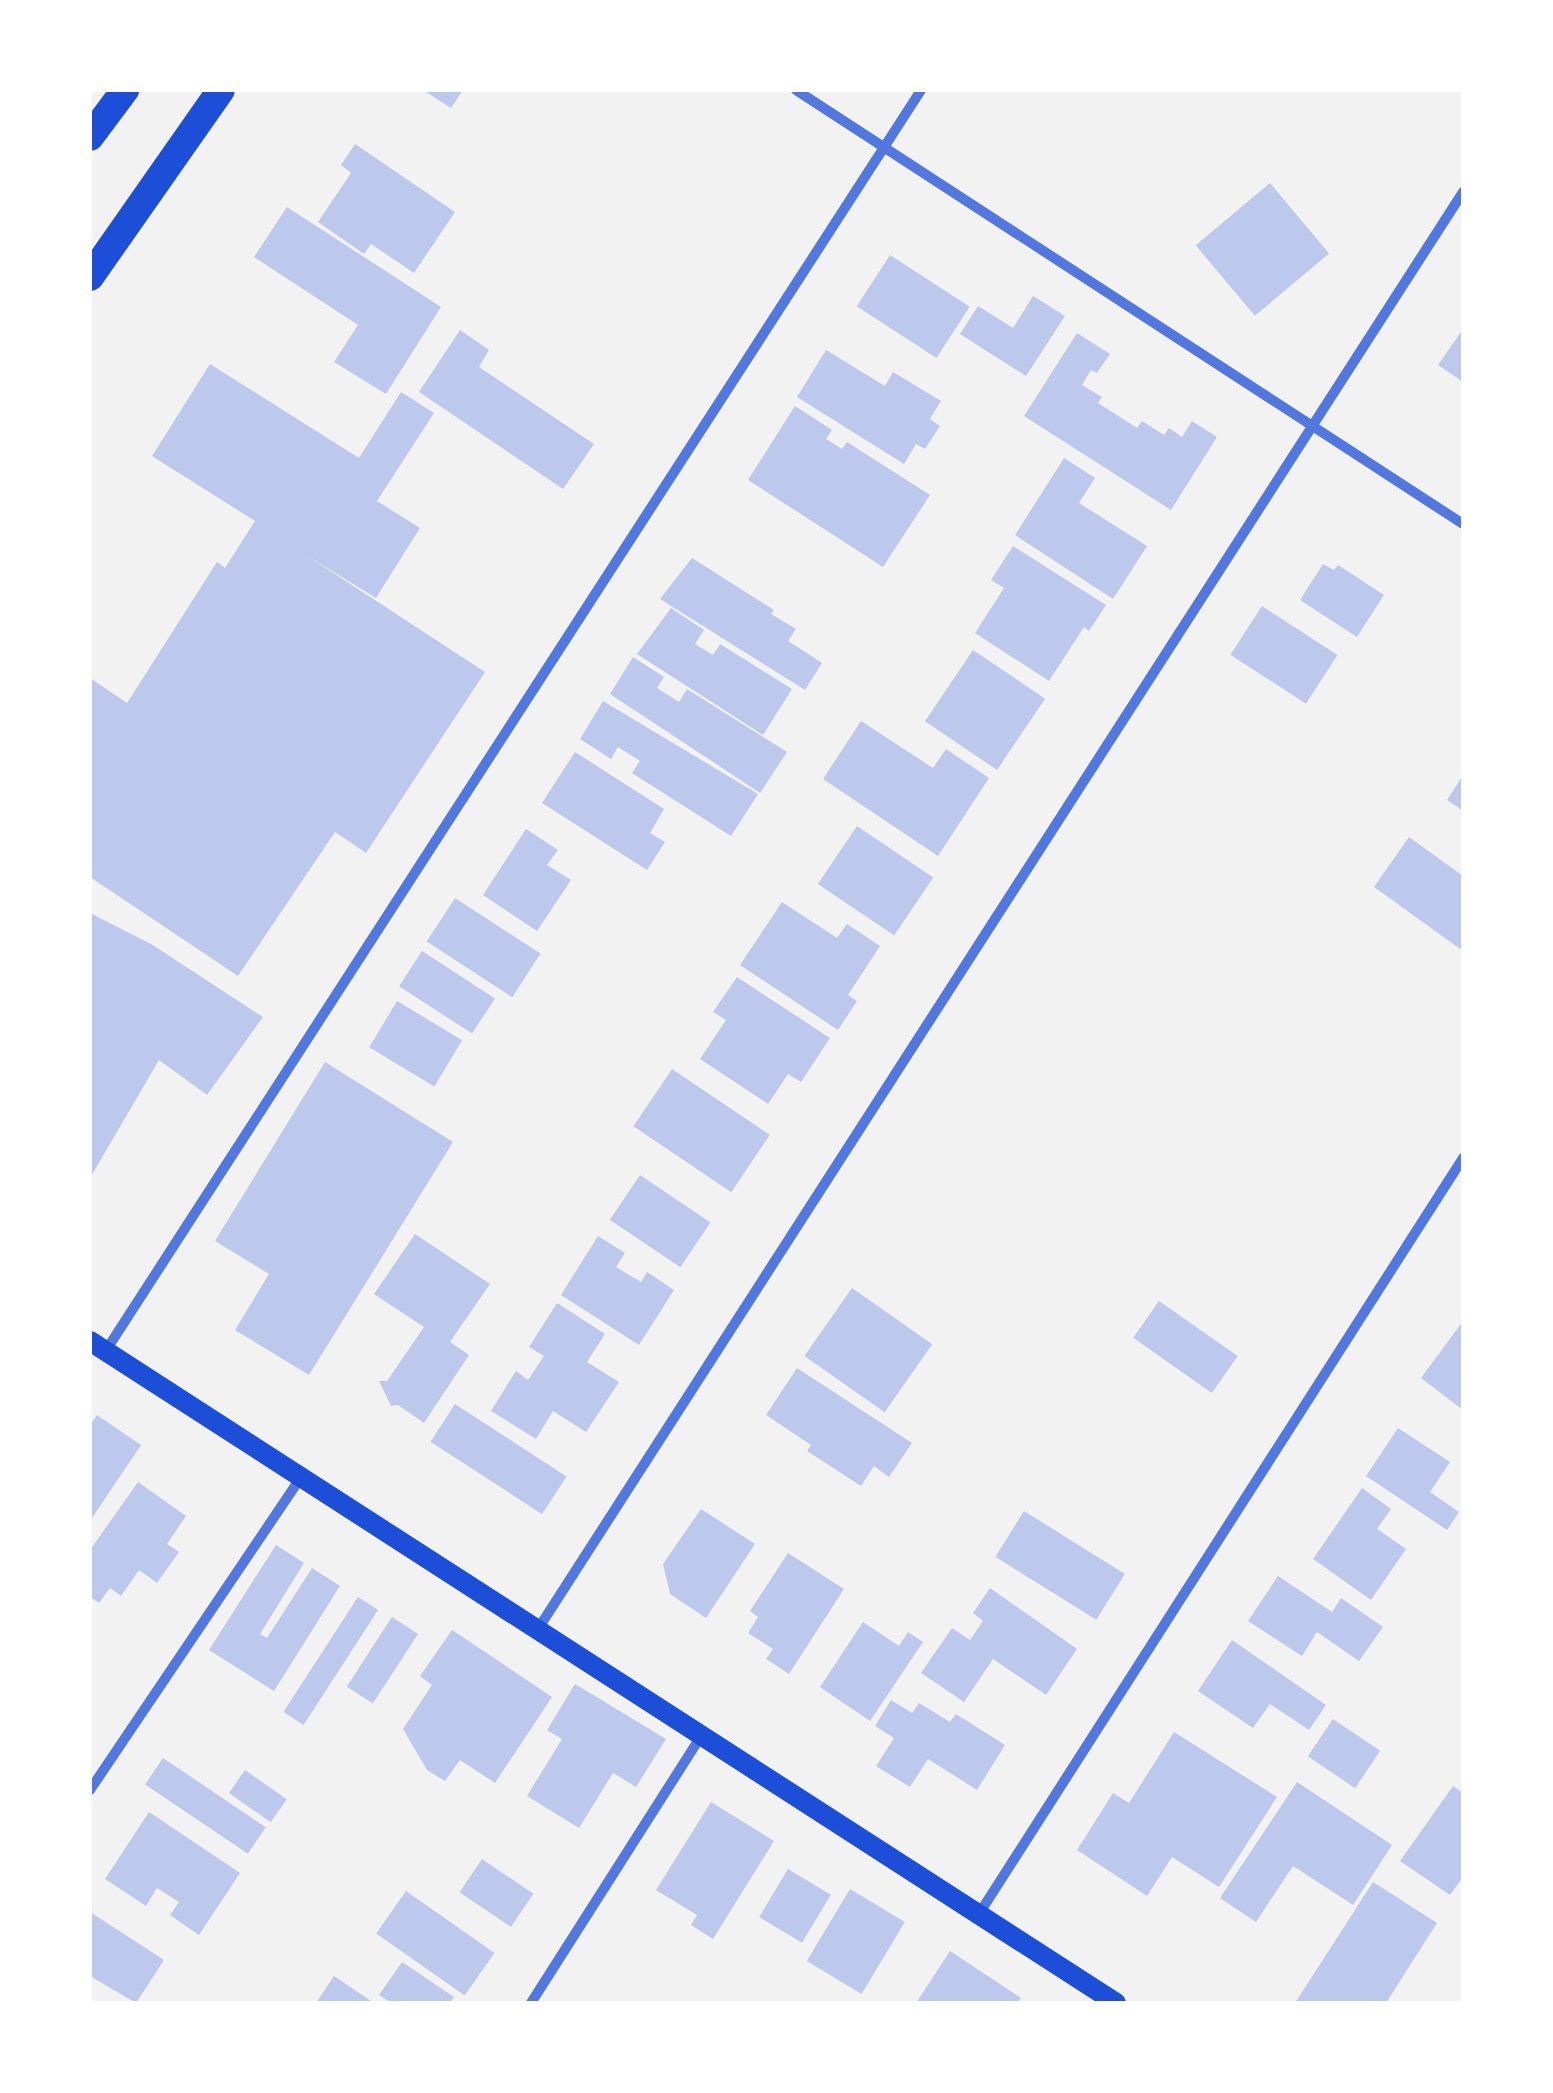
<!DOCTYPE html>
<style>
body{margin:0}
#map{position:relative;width:1553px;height:2093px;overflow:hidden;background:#f2f2f2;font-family:Quicksand,sans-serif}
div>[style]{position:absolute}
.building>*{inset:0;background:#bdc9ec;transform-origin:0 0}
.minor>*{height:10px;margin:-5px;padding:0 5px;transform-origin:5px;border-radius:5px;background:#5277de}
.secondary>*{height:20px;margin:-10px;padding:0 10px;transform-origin:10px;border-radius:10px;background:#1d4ed8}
.trunk>*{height:28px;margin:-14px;padding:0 14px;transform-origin:14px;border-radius:14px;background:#1d4ed8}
span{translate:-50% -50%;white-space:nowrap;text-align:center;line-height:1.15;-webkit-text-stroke:10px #fff;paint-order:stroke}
.frame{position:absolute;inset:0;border:92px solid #fff;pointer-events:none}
</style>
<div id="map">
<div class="building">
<div style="clip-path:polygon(423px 90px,463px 90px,451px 108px)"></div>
<div style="clip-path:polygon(355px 144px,455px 212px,414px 273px,371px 244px,364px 254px,318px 222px,351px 173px,341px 165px)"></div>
<div style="left:1270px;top:183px;width:92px;height:97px;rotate:50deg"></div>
<div style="clip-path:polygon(287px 207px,441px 307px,386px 394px,334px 362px,358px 325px,254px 257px)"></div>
<div style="left:890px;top:255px;width:95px;height:61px;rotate:33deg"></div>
<div style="clip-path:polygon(1033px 296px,1065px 316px,1026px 376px,960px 334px,978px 306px,1013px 328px)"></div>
<div style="clip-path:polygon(1463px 329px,1463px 382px,1438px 365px)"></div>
<div style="clip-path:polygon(460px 330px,489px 350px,479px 367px,594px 444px,563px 489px,419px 392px)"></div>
<div style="clip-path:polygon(1077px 333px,1110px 354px,1097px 373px,1091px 370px,1082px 385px,1102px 397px,1098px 403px,1137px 428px,1142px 421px,1164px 435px,1169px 428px,1182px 437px,1192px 421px,1217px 437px,1171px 510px,1024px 416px)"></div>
<div style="clip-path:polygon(826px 350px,885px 386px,893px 372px,941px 401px,930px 419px,940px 426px,925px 449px,916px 444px,904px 464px,797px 397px)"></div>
<div style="clip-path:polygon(210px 364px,359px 458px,401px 392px,434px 413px,377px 501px,420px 528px,376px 598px,306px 555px,485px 672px,366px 853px,335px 832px,238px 976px,90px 877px,90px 678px,127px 703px,217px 562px,225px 568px,255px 521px,152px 456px)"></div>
<div style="clip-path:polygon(795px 406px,832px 430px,826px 439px,842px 449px,847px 442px,930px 495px,883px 567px,748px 480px)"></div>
<div style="clip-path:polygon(1064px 458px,1095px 478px,1079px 503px,1147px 546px,1113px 599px,1015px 535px)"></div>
<div style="clip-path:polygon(1013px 546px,1106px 605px,1089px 631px,1084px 627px,1049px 681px,975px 633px,1004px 588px,991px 580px)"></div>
<div style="clip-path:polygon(692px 558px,774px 610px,771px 614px,796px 629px,788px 641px,822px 663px,805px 690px,660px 599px)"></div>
<div style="clip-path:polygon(1323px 564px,1334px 570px,1338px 565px,1384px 595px,1357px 637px,1300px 600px)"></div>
<div style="left:1262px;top:606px;width:90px;height:58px;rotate:33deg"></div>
<div style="clip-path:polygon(671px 608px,704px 630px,695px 644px,713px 655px,720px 644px,792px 689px,763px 735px,637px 654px)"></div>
<div style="left:973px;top:650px;width:87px;height:86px;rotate:34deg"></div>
<div style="clip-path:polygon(633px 657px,664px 677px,657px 688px,679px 702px,687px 689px,787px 752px,760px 793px,610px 694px)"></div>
<div style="clip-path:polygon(603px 701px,758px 794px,731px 836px,632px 773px,640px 761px,618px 747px,611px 759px,580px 739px)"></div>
<div style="clip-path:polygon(861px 721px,933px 768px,946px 749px,989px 778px,938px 856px,823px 779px)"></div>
<div style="clip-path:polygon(575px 752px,664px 809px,650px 833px,665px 842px,647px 870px,542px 803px)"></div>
<div style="clip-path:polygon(1463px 775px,1463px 811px,1447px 800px)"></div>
<div style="left:857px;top:826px;width:92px;height:70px;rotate:34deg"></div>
<div style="clip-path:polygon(526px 829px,558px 850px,547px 865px,571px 880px,537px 931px,483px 895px)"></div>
<div style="clip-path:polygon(1409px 837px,1463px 876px,1463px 951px,1374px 887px)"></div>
<div style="left:455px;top:898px;width:102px;height:52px;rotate:33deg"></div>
<div style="clip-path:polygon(782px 902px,837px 938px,847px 924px,880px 946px,848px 995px,857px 1001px,838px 1030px,740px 965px)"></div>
<div style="clip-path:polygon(90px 913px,151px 944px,263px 1017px,207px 1095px,159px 1060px,90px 1178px)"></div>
<div style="left:422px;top:951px;width:87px;height:42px;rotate:33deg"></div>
<div style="clip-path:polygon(737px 977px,830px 1038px,801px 1082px,788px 1074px,768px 1104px,700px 1059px,726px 1020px,713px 1012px)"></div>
<div style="left:397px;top:1001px;width:76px;height:54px;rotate:31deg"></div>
<div style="clip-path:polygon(325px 1062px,453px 1142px,309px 1375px,235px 1330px,269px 1274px,215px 1241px)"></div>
<div style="left:672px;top:1069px;width:118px;height:69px;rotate:34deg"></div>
<div style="left:640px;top:1175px;width:85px;height:54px;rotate:34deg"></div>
<div style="clip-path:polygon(415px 1234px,490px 1284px,450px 1342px,469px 1355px,424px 1423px,398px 1405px,391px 1406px,379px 1381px,387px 1381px,424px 1327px,374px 1294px)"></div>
<div style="clip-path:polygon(598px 1236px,625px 1253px,616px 1267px,641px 1282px,647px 1272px,674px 1290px,639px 1345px,561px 1295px)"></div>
<div style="left:852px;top:1288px;width:98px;height:83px;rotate:35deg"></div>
<div style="left:1159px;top:1301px;width:96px;height:45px;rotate:35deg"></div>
<div style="clip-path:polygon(557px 1303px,605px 1334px,587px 1362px,619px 1382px,586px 1432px,553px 1411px,536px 1439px,491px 1411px,516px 1371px,528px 1380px,544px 1356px,529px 1347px)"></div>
<div style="clip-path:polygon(1463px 1321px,1463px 1410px,1421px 1378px)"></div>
<div style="clip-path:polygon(797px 1368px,912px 1443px,889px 1477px,874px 1466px,861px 1486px,807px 1451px,811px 1445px,766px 1415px)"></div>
<div style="left:455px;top:1404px;width:133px;height:45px;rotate:33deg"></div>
<div style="clip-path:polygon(97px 1415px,141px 1445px,90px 1521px,90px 1425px)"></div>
<div style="clip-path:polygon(1398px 1428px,1450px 1462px,1430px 1492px,1459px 1512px,1447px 1530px,1366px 1476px)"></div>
<div style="clip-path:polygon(138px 1482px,186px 1516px,167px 1544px,179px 1552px,157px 1583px,139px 1570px,121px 1596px,110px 1588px,99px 1603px,90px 1597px,90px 1550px)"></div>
<div style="clip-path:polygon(1362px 1488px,1391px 1509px,1377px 1529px,1406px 1549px,1371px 1600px,1313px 1559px)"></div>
<div style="clip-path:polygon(701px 1509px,755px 1544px,706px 1618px,670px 1594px,663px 1564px)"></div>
<div style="left:1024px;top:1511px;width:119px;height:54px;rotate:32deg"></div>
<div style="clip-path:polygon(276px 1545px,304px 1563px,260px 1634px,267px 1638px,312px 1568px,340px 1586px,274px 1691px,209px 1650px)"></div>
<div style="clip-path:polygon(788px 1553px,844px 1589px,789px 1674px,766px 1659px,773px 1649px,748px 1633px,758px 1617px,750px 1611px)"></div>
<div style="clip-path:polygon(1278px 1576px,1332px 1612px,1341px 1598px,1383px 1627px,1359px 1661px,1317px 1632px,1302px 1656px,1248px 1621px)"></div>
<div style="clip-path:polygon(990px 1588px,1077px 1649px,1046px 1695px,993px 1659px,964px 1702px,921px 1673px,952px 1628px,970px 1640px,983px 1621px,973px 1613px)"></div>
<div style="left:358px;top:1597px;width:24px;height:137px;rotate:33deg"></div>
<div style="left:392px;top:1617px;width:31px;height:83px;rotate:33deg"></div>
<div style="clip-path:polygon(863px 1622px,899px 1646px,908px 1632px,923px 1642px,870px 1721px,820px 1687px)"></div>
<div style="clip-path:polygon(452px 1630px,552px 1697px,495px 1783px,460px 1760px,445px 1781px,427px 1770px,403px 1729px,432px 1685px,420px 1676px)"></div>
<div style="clip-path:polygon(1232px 1640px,1326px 1705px,1309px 1730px,1270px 1704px,1253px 1728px,1198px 1691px)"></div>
<div style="clip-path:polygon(575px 1684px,666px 1739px,636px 1787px,613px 1773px,579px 1828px,527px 1796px,562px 1739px,547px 1730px)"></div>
<div style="clip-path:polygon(891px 1700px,912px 1713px,919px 1703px,950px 1722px,956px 1714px,1005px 1745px,977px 1790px,928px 1759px,910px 1787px,876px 1766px,894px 1738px,875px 1726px)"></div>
<div style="left:1333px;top:1719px;width:57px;height:45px;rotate:34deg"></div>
<div style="clip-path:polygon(1174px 1732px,1277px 1797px,1219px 1887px,1172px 1857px,1147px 1896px,1077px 1850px,1113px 1793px,1129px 1803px)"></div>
<div style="left:163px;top:1758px;width:124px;height:32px;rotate:34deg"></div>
<div style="left:245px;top:1770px;width:51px;height:28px;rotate:35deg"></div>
<div style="clip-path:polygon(1297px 1782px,1392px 1845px,1353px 1905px,1293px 1866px,1256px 1922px,1220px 1898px)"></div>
<div style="clip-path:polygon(1453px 1786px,1463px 1793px,1463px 1877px,1450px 1895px,1400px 1861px)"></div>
<div style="clip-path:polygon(711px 1802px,774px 1841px,713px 1939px,691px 1925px,697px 1915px,656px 1890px)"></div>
<div style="clip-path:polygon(149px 1812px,240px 1873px,199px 1935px,170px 1915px,179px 1902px,157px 1888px,146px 1906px,105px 1879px)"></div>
<div style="left:482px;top:1859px;width:62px;height:40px;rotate:34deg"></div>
<div style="left:788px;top:1869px;width:50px;height:56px;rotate:31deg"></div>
<div style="clip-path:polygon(1373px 1882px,1437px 1923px,1386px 2003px,1295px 2003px)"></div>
<div style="left:850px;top:1889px;width:64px;height:84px;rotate:31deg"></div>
<div style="left:406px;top:1891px;width:108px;height:52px;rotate:35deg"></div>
<div style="clip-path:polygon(90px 1912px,164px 1960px,136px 2003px,90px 1976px)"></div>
<div style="clip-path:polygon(950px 1951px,1021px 1998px,1017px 2003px,916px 2003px)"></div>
<div style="clip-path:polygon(402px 1962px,454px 1997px,450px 2003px,391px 2003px,379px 1995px)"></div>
<div style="clip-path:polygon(334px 1976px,374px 2003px,316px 2003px)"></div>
</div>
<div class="minor">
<div style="left:796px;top:90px;width:796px;rotate:33.05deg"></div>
<div style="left:105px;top:1352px;width:1503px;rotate:-57.11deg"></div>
<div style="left:538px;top:1629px;width:1709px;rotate:-57.23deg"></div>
<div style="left:90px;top:1790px;width:375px;rotate:-56deg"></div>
<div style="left:979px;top:1914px;width:898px;rotate:-57.37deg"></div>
<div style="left:531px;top:2003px;width:317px;rotate:-57.5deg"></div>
</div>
<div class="secondary">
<div style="left:90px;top:1341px;width:1221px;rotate:32.83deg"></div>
</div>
<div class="trunk">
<div style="left:90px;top:137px;width:59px;rotate:-53.3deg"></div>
<div style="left:90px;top:277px;width:228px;rotate:-55deg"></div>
</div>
<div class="frame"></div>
</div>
